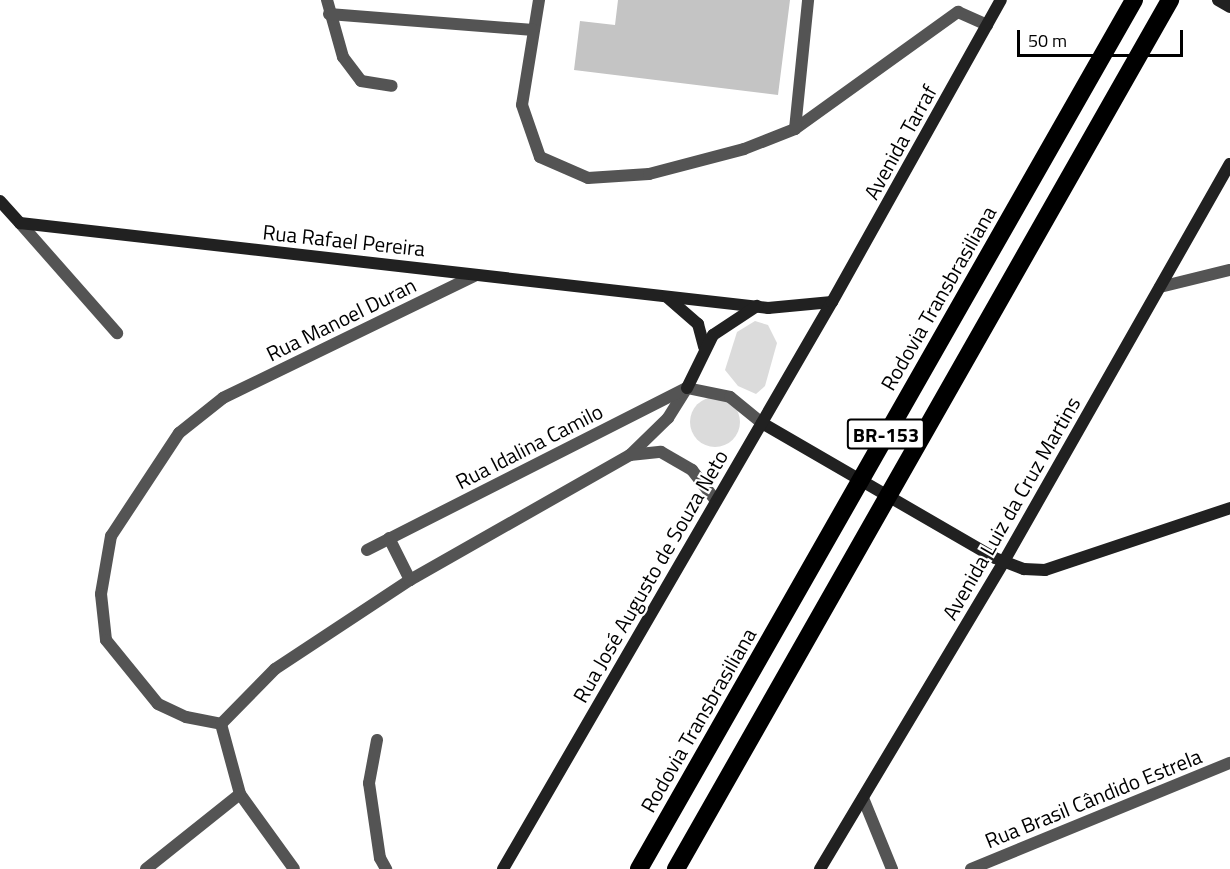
<!DOCTYPE html>
<meta charset="utf-8">
<style>
body{margin:0}
#map{position:relative;width:1230px;height:869px;overflow:hidden;background:#fff;font-family:"Titillium Web",sans-serif}
div>[style]{position:absolute}
.green>*{inset:0;background:#dbdbdb}
.round{border-radius:50%}
.building>*{inset:0;background:#c4c4c4}
.lane>*{height:12px;margin:-6px;padding:0 6px;transform-origin:6px;border-radius:6px;background:#545454}
.street>*{height:12px;margin:-6px;padding:0 6px;transform-origin:6px;border-radius:6px;background:#545454}
.secondary>*{height:12px;margin:-6px;padding:0 6px;transform-origin:6px;border-radius:6px;background:#212121}
.highway>*{height:18px;margin:-9px;padding:0 9px;transform-origin:9px;border-radius:9px;background:#000}
span{translate:-50% -50%;white-space:nowrap;text-align:center;line-height:1.15;-webkit-text-stroke:4.5px #fff;paint-order:stroke}
.shield-label span{padding:2px 4px;background:#fff;border:2px solid;border-radius:4px;-webkit-text-stroke-width:0}
.shield-label{font-size:20px;color:#000;font-weight:700}
.street-label{font-size:21px;color:#000}
.scale{position:absolute;left:1017px;top:30px;width:166px;height:27px;box-sizing:border-box;border:3px solid #000;border-top:0;padding-left:8px;font-size:18px;line-height:21px;white-space:nowrap;color:#000;-webkit-text-stroke:4px #fff;paint-order:stroke}
</style>
<div id="map">
<div class="green">
<div style="clip-path:polygon(755px 321px,768px 325px,777px 343px,765px 386px,756px 394px,738px 386px,725px 370px,737px 332px)"></div>
<div class="round" style="left:690px;top:397px;width:50px;height:50px"></div>
</div>
<div class="building">
<div style="clip-path:polygon(618px 0,790px 0,778px 95px,574px 70px,580px 21px,615px 25px)"></div>
</div>
<div class="lane">
<div style="left:327px;top:0;width:59px;rotate:74.3deg"></div>
<div style="left:343px;top:57px;width:30px;rotate:53deg"></div>
<div style="left:361px;top:81px;width:31px;rotate:9deg"></div>
<div style="left:539px;top:0;width:106px;rotate:99.2deg"></div>
<div style="left:522px;top:105px;width:55px;rotate:70.9deg"></div>
<div style="left:540px;top:157px;width:52px;rotate:23.6deg"></div>
<div style="left:588px;top:178px;width:61px;rotate:-3.8deg"></div>
<div style="left:649px;top:174px;width:98px;rotate:-14.7deg"></div>
<div style="left:744px;top:149px;width:55px;rotate:-21.4deg"></div>
<div style="left:795px;top:129px;width:201px;rotate:-35.7deg"></div>
<div style="left:958px;top:12px;width:32px;rotate:24deg"></div>
<div style="left:329px;top:14px;width:205px;rotate:4.5deg"></div>
<div style="left:795px;top:129px;width:130px;rotate:-84.2deg"></div>
<div style="left:1160px;top:287px;width:72px;rotate:-13.7deg"></div>
<div style="left:377px;top:740px;width:44px;rotate:100.5deg"></div>
<div style="left:369px;top:783px;width:76px;rotate:81.7deg"></div>
<div style="left:380px;top:858px;width:13px;rotate:61deg"></div>
</div>
<div class="street">
<div style="left:20px;top:223px;width:147px;rotate:48.6deg"></div>
<div style="left:476px;top:275px;width:281px;rotate:154.1deg"></div>
<div style="left:223px;top:398px;width:56px;rotate:141.5deg"></div>
<div style="left:179px;top:433px;width:123px;rotate:123.4deg"></div>
<div style="left:111px;top:536px;width:59px;rotate:99.8deg"></div>
<div style="left:101px;top:594px;width:46px;rotate:83.8deg"></div>
<div style="left:106px;top:640px;width:82px;rotate:50.9deg"></div>
<div style="left:158px;top:704px;width:31px;rotate:25deg"></div>
<div style="left:186px;top:717px;width:36px;rotate:11deg"></div>
<div style="left:221px;top:724px;width:77px;rotate:-45.5deg"></div>
<div style="left:275px;top:669px;width:162px;rotate:-33.4deg"></div>
<div style="left:410px;top:580px;width:253px;rotate:-29.6deg"></div>
<div style="left:630px;top:455px;width:53px;rotate:-44.2deg"></div>
<div style="left:668px;top:418px;width:36px;rotate:-58deg"></div>
<div style="left:630px;top:455px;width:31px;rotate:-6deg"></div>
<div style="left:661px;top:452px;width:36px;rotate:30deg"></div>
<div style="left:692px;top:470px;width:39px;rotate:52deg"></div>
<div style="left:389px;top:538px;width:47px;rotate:63.4deg"></div>
<div style="left:367px;top:550px;width:359px;rotate:-26.9deg"></div>
<div style="left:687px;top:388px;width:44px;rotate:11.8deg"></div>
<div style="left:730px;top:397px;width:41px;rotate:39.1deg"></div>
<div style="left:221px;top:724px;width:73px;rotate:74.8deg"></div>
<div style="left:240px;top:794px;width:92px;rotate:54.2deg"></div>
<div style="left:863px;top:798px;width:77px;rotate:67.8deg"></div>
<div style="left:146px;top:869px;width:120px;rotate:-38.6deg"></div>
<div style="left:971px;top:869px;width:280px;rotate:-22.3deg"></div>
</div>
<div class="secondary">
<div style="left:1218px;top:0;width:14px;rotate:30deg"></div>
<div style="left:0;top:201px;width:30px;rotate:48deg"></div>
<div style="left:20px;top:223px;width:753px;rotate:6.48deg"></div>
<div style="left:768px;top:308px;width:64px;rotate:-5.4deg"></div>
<div style="left:668px;top:298px;width:40px;rotate:41deg"></div>
<div style="left:698px;top:324px;width:24px;rotate:75deg"></div>
<div style="left:687px;top:388px;width:59px;rotate:-63.9deg"></div>
<div style="left:713px;top:335px;width:53px;rotate:-33.4deg"></div>
<div style="left:762px;top:423px;width:269px;rotate:30.1deg"></div>
<div style="left:995px;top:558px;width:31px;rotate:21deg"></div>
<div style="left:1024px;top:569px;width:21px;rotate:3deg"></div>
<div style="left:1045px;top:570px;width:195px;rotate:-18.5deg"></div>
<div style="left:503px;top:869px;width:656px;rotate:-59.88deg"></div>
<div style="left:832px;top:302px;width:346px;rotate:-60.8deg"></div>
<div style="left:820px;top:869px;width:357px;rotate:-59.1deg"></div>
<div style="left:1003px;top:563px;width:459px;rotate:-60.4deg"></div>
</div>
<div class="highway">
<div style="left:639px;top:869px;width:1000px;rotate:-60.33deg"></div>
<div style="left:676px;top:869px;width:1000px;rotate:-60.38deg"></div>
</div>
<div class="shield-label">
<span style="left:886px;top:434px">BR-153</span>
</div>
<div class="street-label">
<span style="left:900px;top:142px;rotate:-61deg">Avenida Tarraf</span>
<span style="left:344px;top:240px;rotate:6deg">Rua Rafael Pereira</span>
<span style="left:938px;top:298px;rotate:-60deg">Rodovia Transbrasiliana</span>
<span style="left:341px;top:319px;rotate:-26deg">Rua Manoel Duran</span>
<span style="left:529px;top:446px;rotate:-27deg">Rua Idalina Camilo</span>
<span style="left:1011px;top:508px;rotate:-60deg">Avenida Luiz da Cruz Martins</span>
<span style="left:650px;top:576px;rotate:-60deg">Rua José Augusto de Souza Neto</span>
<span style="left:698px;top:720px;rotate:-60deg">Rodovia Transbrasiliana</span>
<span style="left:1093px;top:798px;rotate:-22deg">Rua Brasil Cândido Estrela</span>
</div>
<div class="scale">50 m</div>
</div>
